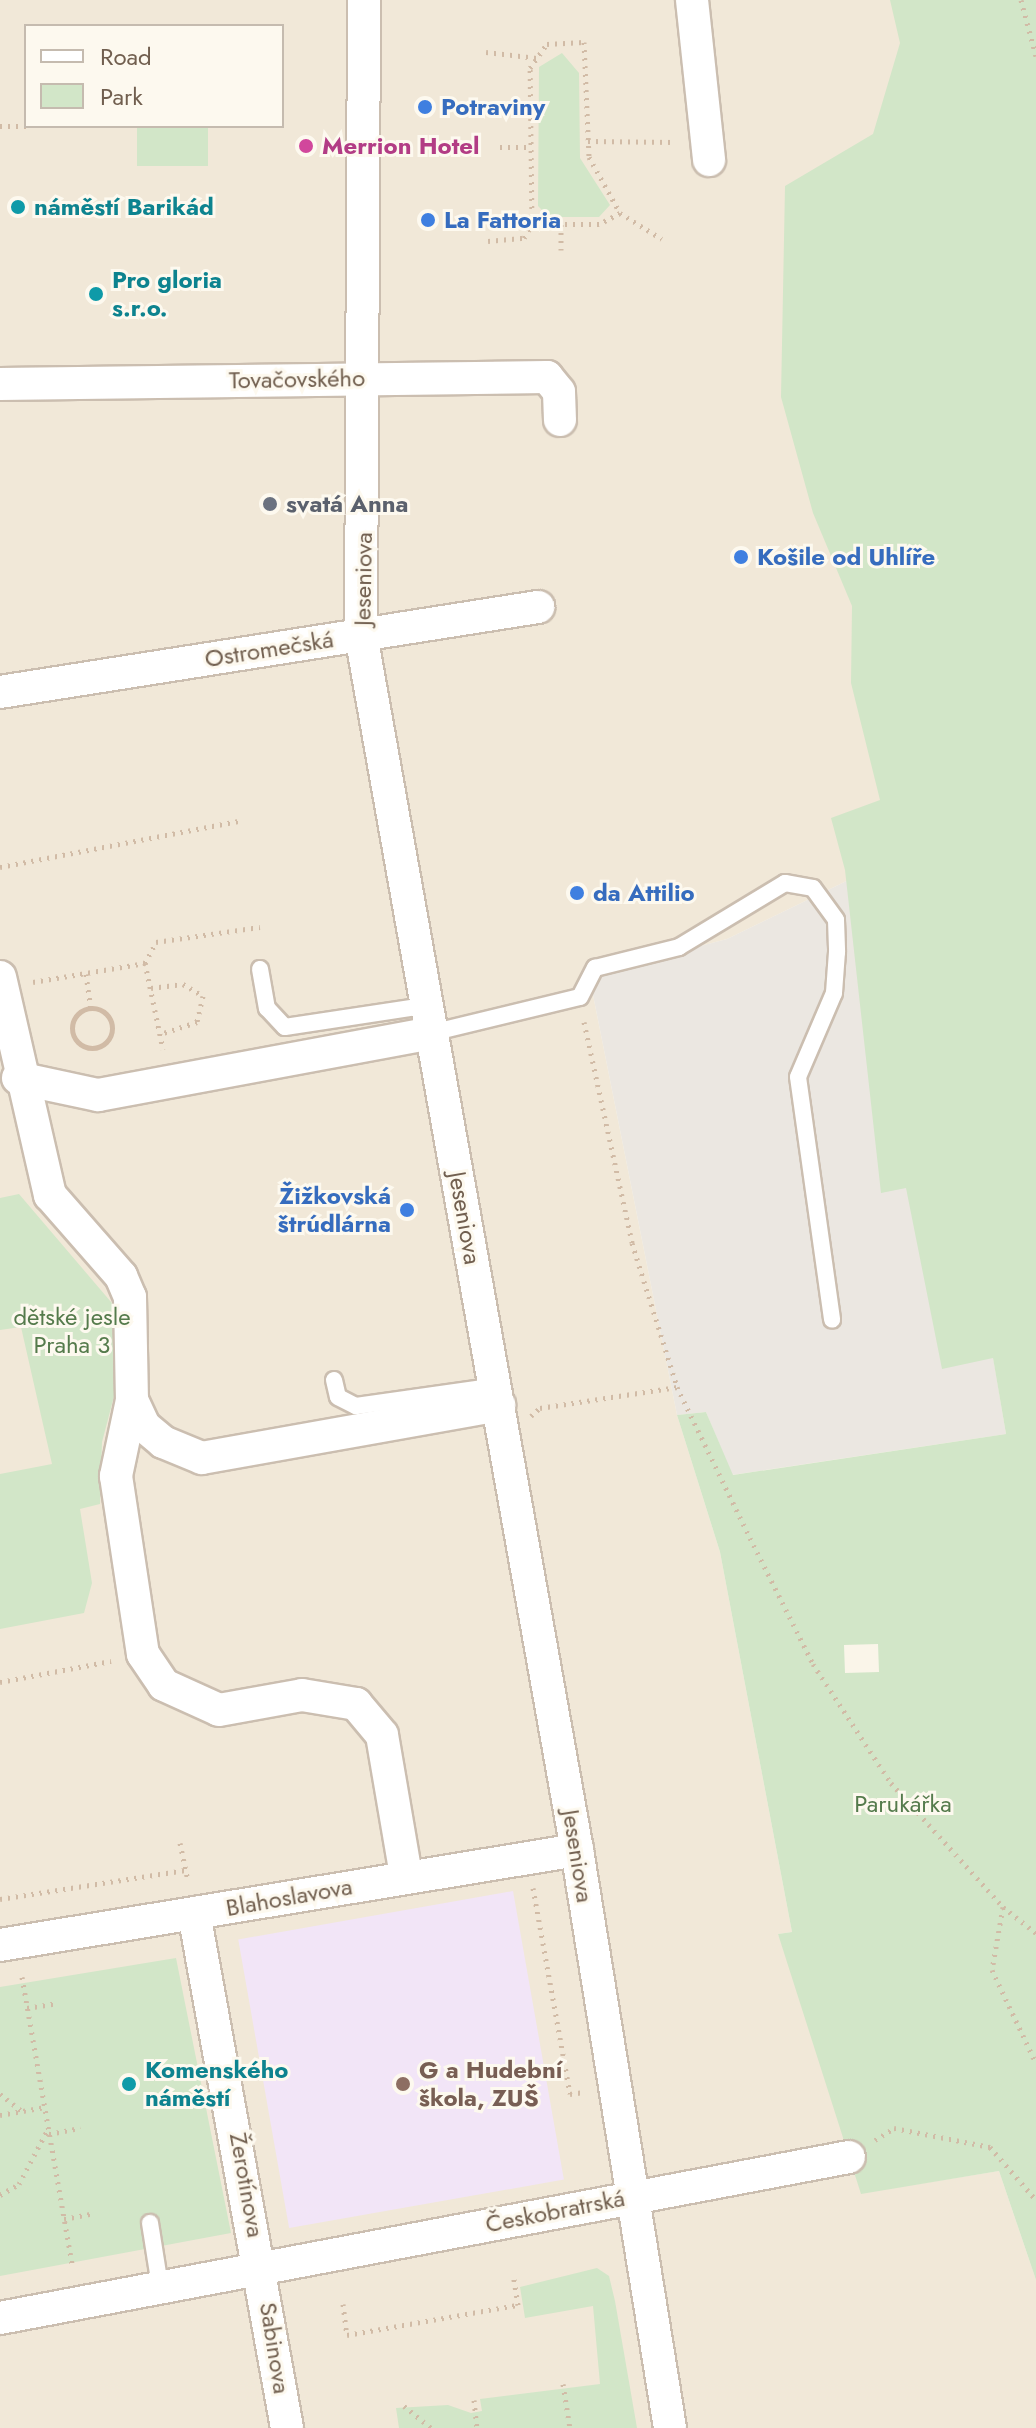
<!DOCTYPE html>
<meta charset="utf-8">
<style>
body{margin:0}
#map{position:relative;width:1036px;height:2428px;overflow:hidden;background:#faf5e9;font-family:Jost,sans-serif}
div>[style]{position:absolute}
.residential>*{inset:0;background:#f1e8d8}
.industrial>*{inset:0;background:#ebe7e1}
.education>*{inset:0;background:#f2e5f7;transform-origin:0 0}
.green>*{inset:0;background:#d2e6c8;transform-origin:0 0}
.path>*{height:5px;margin-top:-2.5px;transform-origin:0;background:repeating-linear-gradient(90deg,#d1bba6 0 2px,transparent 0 8px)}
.path>.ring{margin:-2.5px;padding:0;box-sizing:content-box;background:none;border:5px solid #d1bba6;border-radius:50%}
.roads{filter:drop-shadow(2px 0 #cbbeb0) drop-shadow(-2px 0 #cbbeb0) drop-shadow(0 2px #cbbeb0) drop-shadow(0 -2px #cbbeb0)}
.lane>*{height:16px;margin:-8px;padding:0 8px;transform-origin:8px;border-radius:8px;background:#fff}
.street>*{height:32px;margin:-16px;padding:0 16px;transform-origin:16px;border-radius:16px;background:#fff}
.dots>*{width:22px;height:22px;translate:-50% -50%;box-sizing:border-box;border:4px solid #fdf9ef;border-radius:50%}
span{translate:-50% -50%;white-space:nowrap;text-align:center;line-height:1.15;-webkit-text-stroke:6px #fdf9ef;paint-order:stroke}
.shop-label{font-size:24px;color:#366cbe;font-weight:700}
.left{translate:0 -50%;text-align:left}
.right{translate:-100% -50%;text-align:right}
.hotel-label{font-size:24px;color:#b23c85;font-weight:700}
.culture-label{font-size:24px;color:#0d838f;font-weight:700}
.street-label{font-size:24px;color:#715f4f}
.worship-label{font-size:24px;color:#5b616d;font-weight:700}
.park-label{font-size:24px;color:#557b4c}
.education-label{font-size:24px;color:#785e54;font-weight:700}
.legend{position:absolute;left:24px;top:24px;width:260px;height:104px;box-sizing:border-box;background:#fdf9ef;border:2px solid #c5bbaf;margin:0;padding:10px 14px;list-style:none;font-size:24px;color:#715f4f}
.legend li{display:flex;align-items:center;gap:16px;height:40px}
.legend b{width:40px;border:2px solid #c5bbaf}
</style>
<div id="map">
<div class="residential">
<div style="clip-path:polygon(evenodd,0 0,959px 0,1036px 789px,727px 939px,589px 975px,677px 1415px,720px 1552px,792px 1932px,778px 1934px,893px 2188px,999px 2171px,1036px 2280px,1036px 2428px,0 2428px,0 0,26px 26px,282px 26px,282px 126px,26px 126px,26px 26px)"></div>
</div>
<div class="industrial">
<div style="clip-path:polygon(1036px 789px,1036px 1347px,993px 1357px,1006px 1434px,732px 1475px,706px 1412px,677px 1415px,589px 975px,727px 939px)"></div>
</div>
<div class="education">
<div style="left:513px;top:1891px;width:293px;height:279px;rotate:80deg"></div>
</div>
<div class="green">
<div style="clip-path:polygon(evenodd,890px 0,1036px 0,1036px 2280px,999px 2171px,861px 2194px,778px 1934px,792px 1932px,720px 1552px,677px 1415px,706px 1412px,733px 1475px,1006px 1434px,993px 1358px,942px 1369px,906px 1188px,881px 1193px,845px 870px,831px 818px,880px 800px,851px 683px,852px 606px,813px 513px,781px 397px,785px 186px,873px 134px,900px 43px,890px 0,878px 1644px,879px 1672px,845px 1673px,844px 1645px,878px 1644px)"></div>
<div style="clip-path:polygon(562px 53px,579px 73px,580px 158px,610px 205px,599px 217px,549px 217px,538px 206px,539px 67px)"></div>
<div style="left:137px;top:126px;width:71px;height:40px"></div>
<div style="clip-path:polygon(19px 1194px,117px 1309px,117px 1385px,102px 1442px,100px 1504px,80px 1509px,92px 1583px,84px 1613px,0 1629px,0 1474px,52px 1464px,21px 1327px,0 1330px,0 1198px)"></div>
<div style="clip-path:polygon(176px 1958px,231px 2233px,0 2276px,0 1987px)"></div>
<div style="clip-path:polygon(597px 2268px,609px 2276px,615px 2301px,637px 2428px,399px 2428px,396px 2408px,448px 2405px,471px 2413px,482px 2411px,480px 2399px,600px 2384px,593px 2306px,525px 2318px,520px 2287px)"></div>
</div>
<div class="path">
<div style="left:1021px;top:0;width:58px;rotate:75deg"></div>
<div style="left:486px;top:52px;width:51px;rotate:6.7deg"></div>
<div style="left:0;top:126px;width:26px"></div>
<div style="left:588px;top:141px;width:87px;rotate:0.7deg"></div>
<div style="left:500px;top:147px;width:31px"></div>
<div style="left:620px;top:213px;width:24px;rotate:152deg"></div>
<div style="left:599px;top:224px;width:67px;rotate:180deg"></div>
<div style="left:532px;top:224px;width:156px;rotate:-90.7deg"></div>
<div style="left:530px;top:68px;width:29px;rotate:-55deg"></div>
<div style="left:547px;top:44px;width:37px;rotate:-3deg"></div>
<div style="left:584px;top:42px;width:115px;rotate:87.5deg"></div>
<div style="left:589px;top:157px;width:64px;rotate:61deg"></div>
<div style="left:620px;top:213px;width:49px;rotate:31.8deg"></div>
<div style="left:488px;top:241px;width:36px;rotate:-5deg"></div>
<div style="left:524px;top:238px;width:16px;rotate:-60deg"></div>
<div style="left:561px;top:250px;width:26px;rotate:-90deg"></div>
<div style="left:0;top:867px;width:243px;rotate:-10.9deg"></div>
<div style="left:145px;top:963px;width:24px;rotate:-62deg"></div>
<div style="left:156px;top:942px;width:105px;rotate:-8.2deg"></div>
<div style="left:86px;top:974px;width:34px;rotate:82deg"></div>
<div style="left:33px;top:982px;width:114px;rotate:-9.6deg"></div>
<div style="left:145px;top:963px;width:88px;rotate:78.2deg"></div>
<div style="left:151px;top:988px;width:32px;rotate:-7deg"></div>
<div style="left:183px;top:984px;width:23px;rotate:31deg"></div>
<div style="left:203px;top:996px;width:27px;rotate:103deg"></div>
<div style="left:197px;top:1022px;width:39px;rotate:162deg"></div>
<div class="ring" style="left:72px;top:1008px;width:35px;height:35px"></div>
<div style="left:584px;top:1022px;width:226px;rotate:77.7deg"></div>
<div style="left:632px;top:1243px;width:151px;rotate:72.6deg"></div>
<div style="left:677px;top:1387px;width:168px;rotate:64.2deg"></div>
<div style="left:750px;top:1538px;width:141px;rotate:63.4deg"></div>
<div style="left:813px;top:1664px;width:142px;rotate:56.8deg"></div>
<div style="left:891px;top:1783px;width:167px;rotate:47.9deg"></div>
<div style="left:1003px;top:1907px;width:42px;rotate:38.2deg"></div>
<div style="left:531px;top:1416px;width:12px;rotate:-42deg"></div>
<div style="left:540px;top:1408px;width:139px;rotate:-8.7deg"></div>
<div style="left:0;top:1682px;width:113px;rotate:-10.7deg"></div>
<div style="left:180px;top:1843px;width:39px;rotate:78deg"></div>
<div style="left:533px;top:1888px;width:209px;rotate:79.8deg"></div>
<div style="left:570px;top:2094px;width:14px;rotate:-8deg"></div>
<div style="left:0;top:1899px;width:188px;rotate:-8.9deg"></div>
<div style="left:1003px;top:1907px;width:64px;rotate:99.9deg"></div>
<div style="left:992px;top:1970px;width:103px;rotate:64.7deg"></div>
<div style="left:22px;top:1977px;width:291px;rotate:80.1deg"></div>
<div style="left:27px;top:2008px;width:30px;rotate:-9deg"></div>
<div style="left:0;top:2094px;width:28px;rotate:38deg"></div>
<div style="left:0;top:2115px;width:46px;rotate:-10.1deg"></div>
<div style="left:49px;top:2134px;width:32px;rotate:-11deg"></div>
<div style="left:875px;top:2140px;width:22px;rotate:-32deg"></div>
<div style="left:894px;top:2128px;width:98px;rotate:11.2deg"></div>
<div style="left:990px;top:2147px;width:70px;rotate:49deg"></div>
<div style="left:0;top:2195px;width:22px;rotate:-30deg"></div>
<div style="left:19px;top:2184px;width:62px;rotate:-62.2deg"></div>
<div style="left:64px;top:2219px;width:31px;rotate:-11deg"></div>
<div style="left:343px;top:2304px;width:31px;rotate:83deg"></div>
<div style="left:347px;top:2335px;width:174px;rotate:-10deg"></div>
<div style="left:518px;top:2305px;width:31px;rotate:-99deg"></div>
<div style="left:563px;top:2384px;width:45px;rotate:81deg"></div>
<div style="left:474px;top:2400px;width:28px;rotate:84deg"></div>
<div style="left:404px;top:2406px;width:35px;rotate:39deg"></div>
</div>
<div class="roads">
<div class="lane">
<div style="left:260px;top:969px;width:40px;rotate:80deg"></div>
<div style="left:267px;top:1008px;width:26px;rotate:47deg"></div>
<div style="left:285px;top:1027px;width:141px;rotate:-8.6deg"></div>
<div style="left:431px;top:1033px;width:153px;rotate:-13.6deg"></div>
<div style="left:580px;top:997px;width:33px;rotate:-63deg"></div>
<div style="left:595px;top:968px;width:87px;rotate:-14deg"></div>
<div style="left:679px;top:947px;width:124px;rotate:-31.1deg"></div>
<div style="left:785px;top:883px;width:28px;rotate:10deg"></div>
<div style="left:813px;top:888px;width:39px;rotate:54deg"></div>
<div style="left:836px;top:920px;width:32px;rotate:88deg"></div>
<div style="left:837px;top:952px;width:41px;rotate:94.2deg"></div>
<div style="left:834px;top:993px;width:91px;rotate:113.2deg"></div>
<div style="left:798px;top:1077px;width:245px;rotate:82deg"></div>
<div style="left:334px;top:1380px;width:17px;rotate:77deg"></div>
<div style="left:338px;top:1397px;width:20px;rotate:27deg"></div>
<div style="left:356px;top:1406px;width:141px;rotate:-8.1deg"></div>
<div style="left:150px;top:2223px;width:64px;rotate:81deg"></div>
</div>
<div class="street">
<div style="left:364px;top:0;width:635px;rotate:90.27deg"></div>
<div style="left:361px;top:635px;width:1234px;rotate:79.92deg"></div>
<div style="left:577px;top:1850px;width:585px;rotate:80.86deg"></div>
<div style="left:692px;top:0;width:161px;rotate:83.9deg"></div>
<div style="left:0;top:384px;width:547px;rotate:-0.73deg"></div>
<div style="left:547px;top:377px;width:19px;rotate:51deg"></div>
<div style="left:559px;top:392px;width:28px;rotate:88deg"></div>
<div style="left:0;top:692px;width:545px;rotate:-8.98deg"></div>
<div style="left:0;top:977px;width:224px;rotate:77.1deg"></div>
<div style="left:50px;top:1195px;width:108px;rotate:48.8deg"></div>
<div style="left:121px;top:1276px;width:23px;rotate:67deg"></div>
<div style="left:130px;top:1297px;width:103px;rotate:88.9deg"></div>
<div style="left:132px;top:1400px;width:78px;rotate:101.9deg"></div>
<div style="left:116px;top:1476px;width:180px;rotate:81.4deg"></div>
<div style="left:143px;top:1654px;width:37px;rotate:56deg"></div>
<div style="left:164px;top:1685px;width:60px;rotate:24.4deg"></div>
<div style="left:219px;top:1710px;width:84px;rotate:-10.2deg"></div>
<div style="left:302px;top:1695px;width:55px;rotate:9.5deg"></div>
<div style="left:356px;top:1704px;width:40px;rotate:50deg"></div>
<div style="left:382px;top:1735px;width:143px;rotate:80.3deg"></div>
<div style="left:18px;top:1078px;width:82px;rotate:12deg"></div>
<div style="left:98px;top:1095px;width:339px;rotate:-10.5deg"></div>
<div style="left:132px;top:1400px;width:29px;rotate:65deg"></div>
<div style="left:144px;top:1426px;width:25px;rotate:40deg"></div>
<div style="left:163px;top:1442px;width:42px;rotate:22.3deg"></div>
<div style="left:202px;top:1458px;width:302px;rotate:-10.1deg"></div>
<div style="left:194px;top:1913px;width:523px;rotate:79.76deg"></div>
<div style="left:0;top:1945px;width:585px;rotate:-9.35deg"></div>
<div style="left:0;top:2318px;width:864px;rotate:-10.74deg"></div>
</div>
</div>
<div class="dots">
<div style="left:425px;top:107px;background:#3f7fe0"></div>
<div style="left:306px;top:146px;background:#d1479c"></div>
<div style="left:18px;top:207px;background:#0f9aa8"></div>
<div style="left:428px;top:220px;background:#3f7fe0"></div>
<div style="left:96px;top:294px;background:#0f9aa8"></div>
<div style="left:270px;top:504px;background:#6b7280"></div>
<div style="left:741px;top:557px;background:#3f7fe0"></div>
<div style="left:577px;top:893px;background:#3f7fe0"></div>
<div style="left:407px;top:1210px;background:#3f7fe0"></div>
<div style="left:129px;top:2084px;background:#0f9aa8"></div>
<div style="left:403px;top:2084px;background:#8d6e63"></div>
</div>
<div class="shop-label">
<span class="left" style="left:441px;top:107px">Potraviny</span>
<span class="left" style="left:444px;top:220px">La Fattoria</span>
<span class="left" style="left:757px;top:557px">Košile od Uhlíře</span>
<span class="left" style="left:593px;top:893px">da Attilio</span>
<span class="right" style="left:391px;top:1210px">Žižkovská<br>štrúdlárna</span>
</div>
<div class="hotel-label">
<span class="left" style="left:322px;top:146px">Merrion Hotel</span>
</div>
<div class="culture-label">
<span class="left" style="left:34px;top:207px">náměstí Barikád</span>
<span class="left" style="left:112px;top:294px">Pro gloria<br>s.r.o.</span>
<span class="left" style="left:145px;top:2084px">Komenského<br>náměstí</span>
</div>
<div class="street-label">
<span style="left:297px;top:379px;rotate:-1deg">Tovačovského</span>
<span style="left:363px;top:579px;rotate:-89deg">Jeseniova</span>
<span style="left:269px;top:649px;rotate:-9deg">Ostromečská</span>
<span style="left:465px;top:1218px;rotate:80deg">Jeseniova</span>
<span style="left:578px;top:1856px;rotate:81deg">Jeseniova</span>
<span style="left:289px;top:1897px;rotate:-10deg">Blahoslavova</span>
<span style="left:247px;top:2185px;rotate:80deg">Žerotínova</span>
<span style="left:555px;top:2211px;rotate:-11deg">Českobratrská</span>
<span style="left:275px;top:2348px;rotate:81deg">Sabinova</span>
</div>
<div class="worship-label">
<span class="left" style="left:286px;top:504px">svatá Anna</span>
</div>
<div class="park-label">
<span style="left:72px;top:1331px">dětské jesle<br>Praha 3</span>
<span style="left:903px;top:1804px">Parukářka</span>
</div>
<div class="education-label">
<span class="left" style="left:419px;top:2084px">G a Hudební<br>škola, ZUŠ</span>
</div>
<ul class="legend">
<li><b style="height:10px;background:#fff"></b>Road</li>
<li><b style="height:22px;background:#d2e6c8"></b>Park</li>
</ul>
</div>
